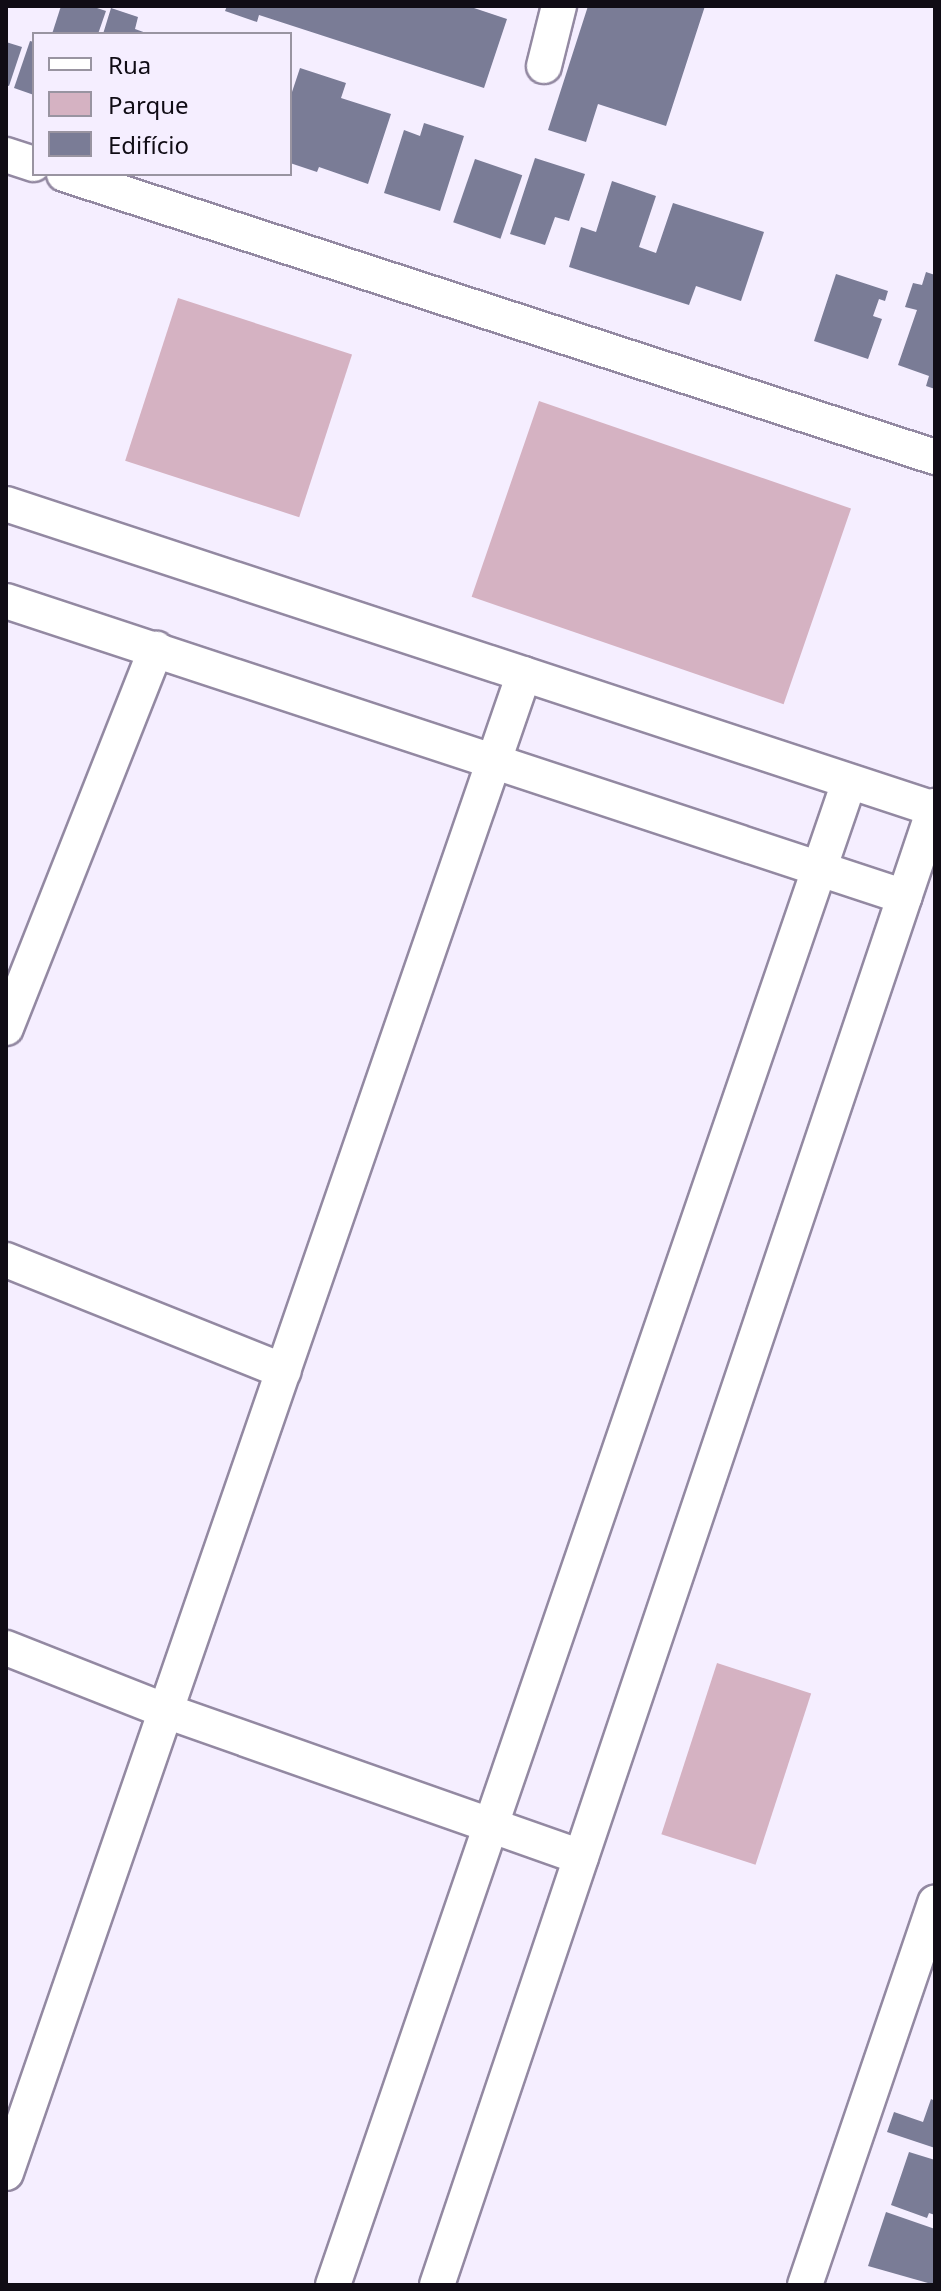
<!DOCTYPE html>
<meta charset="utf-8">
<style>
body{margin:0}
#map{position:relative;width:941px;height:2291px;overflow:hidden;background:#f5eeff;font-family:"Noto Sans",sans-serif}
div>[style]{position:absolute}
.green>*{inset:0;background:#d5b2c2;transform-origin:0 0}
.building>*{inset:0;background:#7a7c96;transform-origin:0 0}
.roads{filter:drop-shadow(2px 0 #9389a2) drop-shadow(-2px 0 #9389a2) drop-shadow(0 2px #9389a2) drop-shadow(0 -2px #9389a2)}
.minor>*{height:34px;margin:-17px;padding:0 17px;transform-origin:17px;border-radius:17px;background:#fff}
span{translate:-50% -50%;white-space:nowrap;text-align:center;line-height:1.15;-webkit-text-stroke:6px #f5eeff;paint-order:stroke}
.frame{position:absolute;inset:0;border:8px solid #100c15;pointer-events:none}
.legend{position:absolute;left:32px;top:32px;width:260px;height:144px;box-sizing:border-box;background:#f5eeff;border:2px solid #9994a1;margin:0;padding:10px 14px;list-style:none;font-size:24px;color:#100c15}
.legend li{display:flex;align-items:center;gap:16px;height:40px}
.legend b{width:40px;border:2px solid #9994a1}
</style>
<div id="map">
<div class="green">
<div style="left:178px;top:298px;width:183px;height:171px;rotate:18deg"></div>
<div style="left:539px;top:401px;width:330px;height:207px;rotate:19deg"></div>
<div style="left:717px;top:1663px;width:99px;height:180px;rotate:18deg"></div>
</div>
<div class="building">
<div style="clip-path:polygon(61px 6px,91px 6px,106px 11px,98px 34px,52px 34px)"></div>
<div style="clip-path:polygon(227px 6px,468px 6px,507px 19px,484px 88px,259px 15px,257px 22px,225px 11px)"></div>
<div style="clip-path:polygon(588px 6px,705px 6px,666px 126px,598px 104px,586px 142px,548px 130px)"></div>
<div style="clip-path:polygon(111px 8px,138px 17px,135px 29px,149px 34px,103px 34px)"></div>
<div style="clip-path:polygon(30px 41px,34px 42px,34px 95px,14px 88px)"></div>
<div style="clip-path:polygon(6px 42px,22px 47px,9px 86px,6px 85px)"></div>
<div style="clip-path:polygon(300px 68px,346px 83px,341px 98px,391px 114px,368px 184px,319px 167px,317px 172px,290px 163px,290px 98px)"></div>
<div style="clip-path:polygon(424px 123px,464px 136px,440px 211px,384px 193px,404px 130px,420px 136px)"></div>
<div style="clip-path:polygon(535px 158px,585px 174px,569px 221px,555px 217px,545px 245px,510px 234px)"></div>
<div style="left:475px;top:159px;width:50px;height:67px;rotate:19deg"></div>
<div style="clip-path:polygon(612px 181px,656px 196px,639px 247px,656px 253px,673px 203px,764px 232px,741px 301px,696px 286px,689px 305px,569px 267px,581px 227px,596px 232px)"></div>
<div style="clip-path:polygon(926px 272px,935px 275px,935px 389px,926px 386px,929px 376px,898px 365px,917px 310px,905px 307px,913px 283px,922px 285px)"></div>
<div style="clip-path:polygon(836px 274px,888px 291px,885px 301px,879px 299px,873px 316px,882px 319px,868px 359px,814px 341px)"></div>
<div style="clip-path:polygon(931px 2099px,935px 2101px,935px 2148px,887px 2132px,894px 2112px,923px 2122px)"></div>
<div style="clip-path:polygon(909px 2152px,935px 2160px,935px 2215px,929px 2213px,927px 2218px,891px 2205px)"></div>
<div style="clip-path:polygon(886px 2212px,935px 2229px,935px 2285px,868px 2266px)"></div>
</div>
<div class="roads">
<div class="minor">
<div style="left:544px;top:66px;width:62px;rotate:-76deg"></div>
<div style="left:6px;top:155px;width:29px;rotate:18deg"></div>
<div style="left:64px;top:174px;width:916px;rotate:18deg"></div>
<div style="left:6px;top:504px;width:977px;rotate:18.19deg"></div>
<div style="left:6px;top:601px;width:946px;rotate:18.22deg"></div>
<div style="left:6px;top:1028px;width:408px;rotate:-68.4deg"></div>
<div style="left:6px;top:1260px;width:299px;rotate:21.8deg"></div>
<div style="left:6px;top:1648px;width:172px;rotate:21.5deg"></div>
<div style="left:166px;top:1711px;width:440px;rotate:19.4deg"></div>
<div style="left:6px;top:2173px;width:1586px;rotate:-70.94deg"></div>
<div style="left:333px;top:2285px;width:1589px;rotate:-71.05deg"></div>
<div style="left:437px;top:2285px;width:1561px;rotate:-71.39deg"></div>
<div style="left:805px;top:2285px;width:404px;rotate:-71.2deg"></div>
</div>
</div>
<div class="frame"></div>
<ul class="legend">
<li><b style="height:10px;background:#fff"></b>Rua</li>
<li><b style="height:22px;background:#d5b2c2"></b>Parque</li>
<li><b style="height:22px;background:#7a7c96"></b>Edifício</li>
</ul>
</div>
